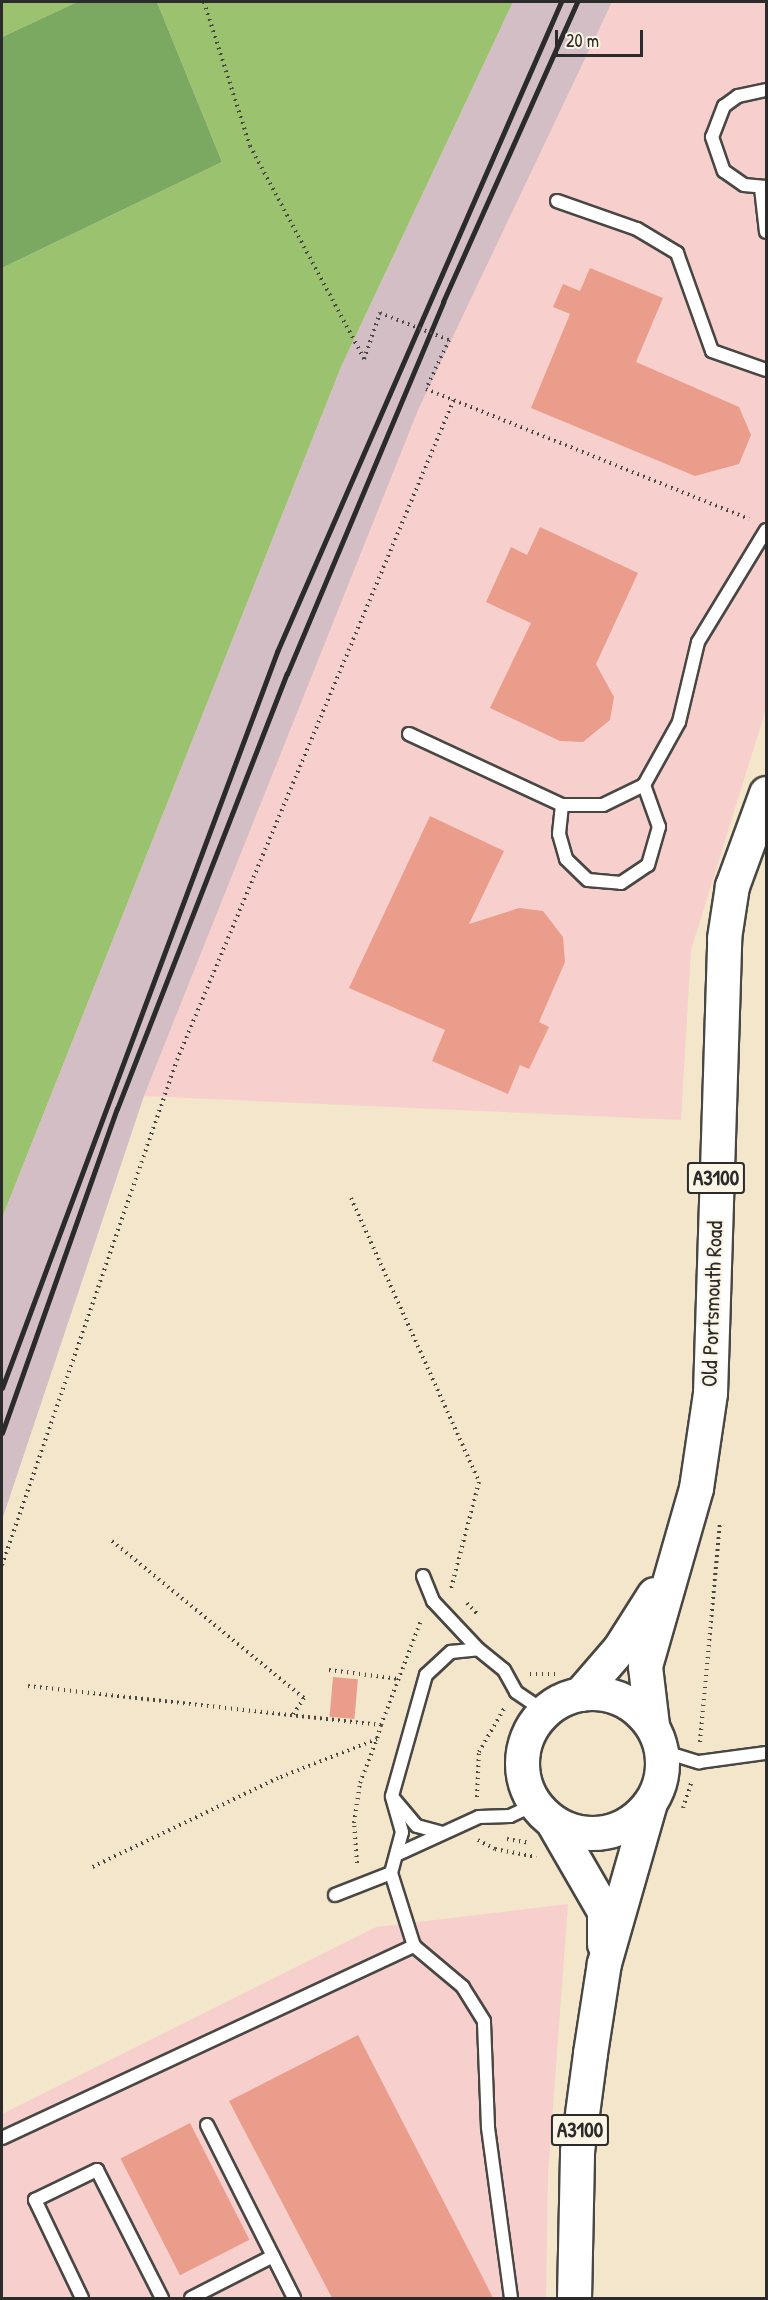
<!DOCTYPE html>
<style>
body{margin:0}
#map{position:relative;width:768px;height:2300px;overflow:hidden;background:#f3e6ca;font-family:"Patrick Hand",sans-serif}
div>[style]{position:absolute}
.built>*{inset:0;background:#f7d0ce}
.industrial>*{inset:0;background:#d2bec4}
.green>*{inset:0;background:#9bc36f}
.forest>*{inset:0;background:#7ca962}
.building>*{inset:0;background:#eb9d8c;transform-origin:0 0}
.path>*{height:4px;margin-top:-2px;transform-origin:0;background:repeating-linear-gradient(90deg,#494743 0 1.5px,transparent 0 6px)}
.roads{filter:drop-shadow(2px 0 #494743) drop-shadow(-2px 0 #494743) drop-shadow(0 2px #494743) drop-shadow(0 -2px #494743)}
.service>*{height:12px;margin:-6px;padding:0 6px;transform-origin:6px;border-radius:6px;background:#fff}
.primary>*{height:33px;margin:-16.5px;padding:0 16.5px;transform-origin:16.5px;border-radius:16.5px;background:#fff}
.primary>.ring{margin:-16.5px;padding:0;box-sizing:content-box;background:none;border:33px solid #fff;border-radius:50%}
.rail>*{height:4.5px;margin:-2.25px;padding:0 2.25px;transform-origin:2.25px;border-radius:2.25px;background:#2b2b2b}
.path-bridge>*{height:4px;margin-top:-2px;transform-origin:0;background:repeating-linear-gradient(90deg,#494743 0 1.5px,transparent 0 6px)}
span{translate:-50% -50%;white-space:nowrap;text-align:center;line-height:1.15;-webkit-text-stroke:4.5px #fcf5e5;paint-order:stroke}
.shield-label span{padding:2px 4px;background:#fcf5e5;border:2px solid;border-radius:4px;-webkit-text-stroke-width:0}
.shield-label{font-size:21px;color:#2b2b2b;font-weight:700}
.street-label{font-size:22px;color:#2b2b2b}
.frame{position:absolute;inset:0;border:3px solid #2b2b2b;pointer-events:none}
.scale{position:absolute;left:555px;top:30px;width:88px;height:27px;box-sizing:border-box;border:3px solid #2b2b2b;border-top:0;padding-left:8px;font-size:18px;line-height:21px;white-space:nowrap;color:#2b2b2b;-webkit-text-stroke:4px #fcf5e5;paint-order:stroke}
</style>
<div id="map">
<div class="built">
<div style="clip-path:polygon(612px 2px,766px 2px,766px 709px,691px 950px,681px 1120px,144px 1096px,418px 409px)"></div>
<div style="clip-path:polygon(568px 1904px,548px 2175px,546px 2298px,2px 2298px,2px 2114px,376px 1927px)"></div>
</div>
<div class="industrial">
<div style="clip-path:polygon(513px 2px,612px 2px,418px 410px,144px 1096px,2px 1520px,2px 1218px,341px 367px)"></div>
</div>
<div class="green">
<div style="clip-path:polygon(2px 2px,77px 2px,2px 37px)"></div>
<div style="clip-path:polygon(157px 2px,513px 2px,341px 367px,2px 1218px,2px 268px,222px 162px)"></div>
</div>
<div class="forest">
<div style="clip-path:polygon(77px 2px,157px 2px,222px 162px,2px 268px,2px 37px)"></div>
</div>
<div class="building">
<div style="clip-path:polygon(590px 268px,663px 298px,636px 362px,739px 407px,751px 435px,739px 464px,695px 476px,531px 408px,570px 314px,553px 307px,563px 284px,580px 291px)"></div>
<div style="clip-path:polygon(540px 527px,638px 573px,596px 664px,614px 697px,610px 720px,583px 742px,560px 741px,490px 708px,531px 623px,486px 602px,511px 547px,527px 555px)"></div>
<div style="clip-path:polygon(430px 816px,504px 851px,469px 924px,519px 908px,543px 911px,563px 937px,565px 962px,539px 1022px,549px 1027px,529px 1069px,520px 1065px,508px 1094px,432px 1061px,445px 1030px,349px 988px)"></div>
<div style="left:333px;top:1677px;width:25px;height:40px;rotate:5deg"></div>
<div style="clip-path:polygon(358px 2035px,482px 2276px,493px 2298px,332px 2298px,229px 2101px)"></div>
<div style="left:190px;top:2123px;width:131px;height:78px;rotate:63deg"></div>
</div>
<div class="path">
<div style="left:204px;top:2px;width:151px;rotate:72.3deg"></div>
<div style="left:250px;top:146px;width:242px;rotate:61.8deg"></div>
<div style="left:449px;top:340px;width:54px;rotate:115.1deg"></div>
<div style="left:426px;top:389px;width:348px;rotate:21.9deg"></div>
<div style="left:364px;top:359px;width:49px;rotate:-70.8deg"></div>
<div style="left:351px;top:1198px;width:312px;rotate:65.7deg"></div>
<div style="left:479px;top:1482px;width:111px;rotate:104.7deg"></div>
<div style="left:112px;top:1541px;width:248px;rotate:39.3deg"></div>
<div style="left:304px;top:1698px;width:20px;rotate:123deg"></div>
<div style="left:2px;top:1565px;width:534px;rotate:-70.89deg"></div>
<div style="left:177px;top:1060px;width:717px;rotate:-67.26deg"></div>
<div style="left:467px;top:1603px;width:16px;rotate:47deg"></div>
<div style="left:329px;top:1670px;width:71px;rotate:7.3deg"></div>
<div style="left:530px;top:1674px;width:25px"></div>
<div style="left:28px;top:1686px;width:355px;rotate:6.3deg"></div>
<div style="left:381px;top:1725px;width:15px;rotate:106deg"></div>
<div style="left:377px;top:1739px;width:106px;rotate:158.5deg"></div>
<div style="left:278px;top:1778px;width:208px;rotate:154.4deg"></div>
<div style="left:381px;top:1725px;width:112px;rotate:-69.1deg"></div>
<div style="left:700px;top:1742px;width:220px;rotate:-84.8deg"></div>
<div style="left:477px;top:1797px;width:45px;rotate:-87.5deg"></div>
<div style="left:479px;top:1752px;width:52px;rotate:-60deg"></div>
<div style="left:683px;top:1808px;width:28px;rotate:-72deg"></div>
<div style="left:507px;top:1839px;width:22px;rotate:10deg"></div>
<div style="left:478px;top:1840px;width:19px;rotate:28deg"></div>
<div style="left:495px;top:1849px;width:42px;rotate:11deg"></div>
<div style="left:357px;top:1863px;width:40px;rotate:-94.3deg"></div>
<div style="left:354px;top:1823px;width:40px;rotate:-81.5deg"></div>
<div style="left:360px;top:1783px;width:47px;rotate:-68.9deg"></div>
</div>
<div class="roads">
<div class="service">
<div style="left:766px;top:90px;width:29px;rotate:168deg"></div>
<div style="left:738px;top:96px;width:17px;rotate:144deg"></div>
<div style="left:724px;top:106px;width:33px;rotate:111deg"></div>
<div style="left:712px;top:137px;width:36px;rotate:71deg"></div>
<div style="left:724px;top:171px;width:24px;rotate:35deg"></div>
<div style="left:744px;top:185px;width:22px;rotate:5deg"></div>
<div style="left:761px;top:188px;width:44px;rotate:83.5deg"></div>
<div style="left:557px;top:201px;width:85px;rotate:19.3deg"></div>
<div style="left:637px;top:229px;width:47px;rotate:31deg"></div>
<div style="left:677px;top:253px;width:104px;rotate:70.3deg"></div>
<div style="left:712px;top:351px;width:57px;rotate:19.4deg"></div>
<div style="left:409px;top:734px;width:169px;rotate:24.9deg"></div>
<div style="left:562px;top:805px;width:41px"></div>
<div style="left:603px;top:805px;width:46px;rotate:-26deg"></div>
<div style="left:644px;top:785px;width:72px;rotate:-60.9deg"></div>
<div style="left:679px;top:722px;width:82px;rotate:-76.6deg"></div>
<div style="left:698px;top:642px;width:131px;rotate:-58.7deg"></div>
<div style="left:562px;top:805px;width:29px;rotate:96deg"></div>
<div style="left:559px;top:834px;width:26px;rotate:74deg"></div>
<div style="left:566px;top:859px;width:30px;rotate:44deg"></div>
<div style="left:588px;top:880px;width:33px;rotate:5deg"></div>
<div style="left:621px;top:883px;width:32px;rotate:-34deg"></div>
<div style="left:648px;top:865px;width:40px;rotate:-74deg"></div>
<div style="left:659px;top:827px;width:45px;rotate:-109.7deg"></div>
<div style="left:423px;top:1576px;width:27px;rotate:68deg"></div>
<div style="left:433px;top:1601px;width:66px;rotate:46.8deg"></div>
<div style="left:662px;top:1751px;width:39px;rotate:17deg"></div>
<div style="left:699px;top:1762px;width:68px;rotate:-7.7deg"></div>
<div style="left:394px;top:1799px;width:35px;rotate:50deg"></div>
<div style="left:417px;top:1826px;width:24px;rotate:15deg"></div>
<div style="left:398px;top:1854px;width:89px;rotate:-24.6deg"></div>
<div style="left:479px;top:1817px;width:31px;rotate:-2deg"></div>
<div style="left:510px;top:1816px;width:26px;rotate:-25deg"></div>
<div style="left:335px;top:1895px;width:60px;rotate:-21.4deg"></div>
<div style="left:207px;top:2125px;width:194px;rotate:63.3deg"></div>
<div style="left:2px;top:2138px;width:455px;rotate:-25deg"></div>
<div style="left:82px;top:2298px;width:109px;rotate:-115.6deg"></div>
<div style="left:35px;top:2200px;width:69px;rotate:-25.8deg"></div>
<div style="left:97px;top:2170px;width:144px;rotate:63.1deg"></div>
<div style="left:191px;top:2298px;width:92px;rotate:-27.1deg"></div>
<div style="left:511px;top:2298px;width:173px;rotate:-97.7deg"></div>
<div style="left:488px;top:2127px;width:106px;rotate:-92.2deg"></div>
<div style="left:484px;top:2021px;width:40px;rotate:-122deg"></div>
<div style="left:463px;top:1987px;width:64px;rotate:-140.1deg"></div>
<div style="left:414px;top:1946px;width:77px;rotate:-107.5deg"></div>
<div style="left:391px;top:1873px;width:42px;rotate:-75deg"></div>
<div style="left:402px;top:1832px;width:37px;rotate:-106deg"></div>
<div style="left:392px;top:1796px;width:126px;rotate:-74.3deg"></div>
<div style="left:426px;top:1675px;width:34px;rotate:-43deg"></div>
<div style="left:451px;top:1652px;width:27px;rotate:-6deg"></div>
<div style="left:478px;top:1649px;width:33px;rotate:39deg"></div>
<div style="left:504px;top:1670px;width:25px;rotate:61deg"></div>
<div style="left:516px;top:1692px;width:29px;rotate:34deg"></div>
<div style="left:540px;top:1708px;width:15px;rotate:-16deg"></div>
</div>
<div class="primary">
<div class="ring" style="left:522px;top:1693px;width:107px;height:107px"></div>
<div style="left:580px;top:1694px;width:60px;rotate:-49.1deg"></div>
<div style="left:619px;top:1649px;width:65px;rotate:-57.5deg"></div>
<div style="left:652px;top:1725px;width:59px;rotate:-96.8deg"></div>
<div style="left:645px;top:1666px;width:185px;rotate:-74deg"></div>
<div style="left:696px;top:1488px;width:96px;rotate:-81.6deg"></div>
<div style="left:710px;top:1393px;width:455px;rotate:-88.2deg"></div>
<div style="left:724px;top:938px;width:53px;rotate:-81.3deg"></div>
<div style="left:732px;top:886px;width:99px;rotate:-69.9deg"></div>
<div style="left:552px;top:1821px;width:104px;rotate:60deg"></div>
<div style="left:604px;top:1911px;width:33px;rotate:90deg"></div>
<div style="left:574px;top:2298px;width:147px;rotate:-88.8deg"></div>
<div style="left:577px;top:2151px;width:99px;rotate:-82.4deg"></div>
<div style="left:590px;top:2053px;width:91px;rotate:-81.2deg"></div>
<div style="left:604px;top:1963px;width:166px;rotate:-74deg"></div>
</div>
</div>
<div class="rail">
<div style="left:2px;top:1388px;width:786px;rotate:-69.51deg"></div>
<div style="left:277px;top:652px;width:709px;rotate:-66.4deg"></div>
<div style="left:2px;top:1433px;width:344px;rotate:-70.5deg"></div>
<div style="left:117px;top:1109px;width:467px;rotate:-68.7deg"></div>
<div style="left:287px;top:674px;width:403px;rotate:-67.2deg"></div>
<div style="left:443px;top:302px;width:329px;rotate:-65.9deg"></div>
</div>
<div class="path-bridge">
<div style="left:380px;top:313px;width:74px;rotate:21.4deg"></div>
</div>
<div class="shield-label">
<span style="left:716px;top:1178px">A3100</span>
<span style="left:580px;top:2130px">A3100</span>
</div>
<div class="street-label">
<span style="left:712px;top:1304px;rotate:-88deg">Old Portsmouth Road</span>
</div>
<div class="frame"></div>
<div class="scale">20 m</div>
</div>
